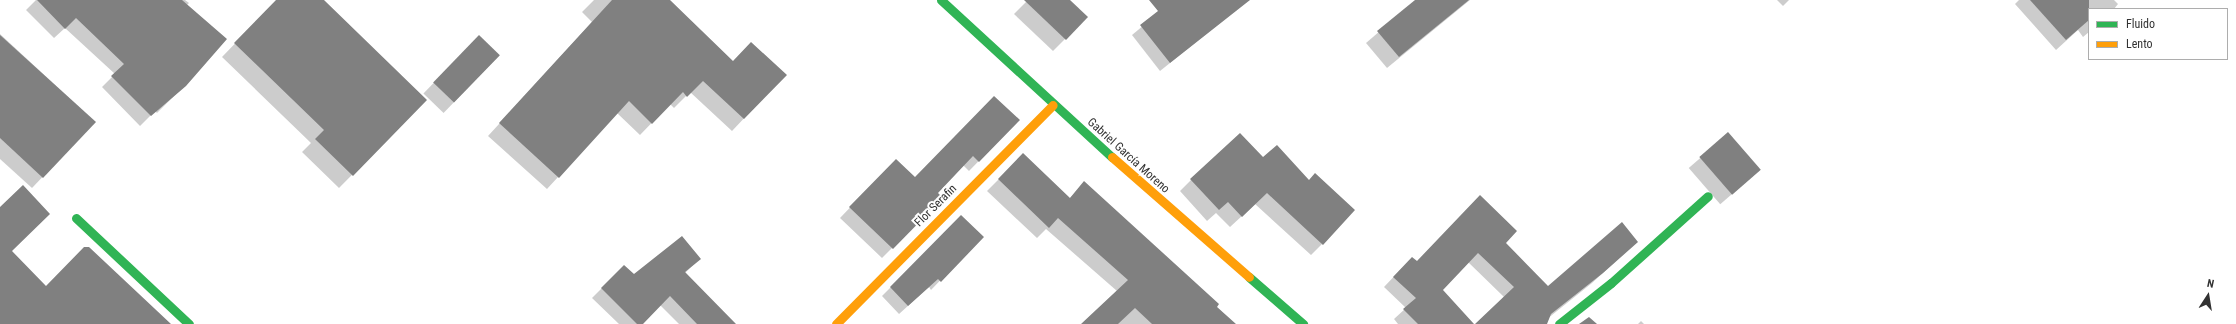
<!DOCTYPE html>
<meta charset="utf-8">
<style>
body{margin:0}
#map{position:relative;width:2236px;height:324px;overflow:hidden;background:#fff;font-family:"Roboto Condensed",sans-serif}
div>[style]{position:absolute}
.shadow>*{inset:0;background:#0003;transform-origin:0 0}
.building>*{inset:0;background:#808080;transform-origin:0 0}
.fast>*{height:9px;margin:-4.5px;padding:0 4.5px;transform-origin:4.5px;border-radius:4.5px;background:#30b455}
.slow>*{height:9px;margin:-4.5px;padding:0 4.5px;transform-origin:4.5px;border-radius:4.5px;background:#ff9f0a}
span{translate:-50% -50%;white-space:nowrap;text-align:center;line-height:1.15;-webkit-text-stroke:4px #fff;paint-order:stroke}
.street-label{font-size:12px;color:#323232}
.legend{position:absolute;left:2088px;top:8px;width:140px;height:52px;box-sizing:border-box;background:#fff;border:1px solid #adadad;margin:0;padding:5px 7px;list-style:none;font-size:12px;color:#323232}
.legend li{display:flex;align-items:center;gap:8px;height:20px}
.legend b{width:20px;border:1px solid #adadad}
.north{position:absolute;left:2188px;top:276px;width:40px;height:40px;-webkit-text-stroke:3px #fff;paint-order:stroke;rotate:12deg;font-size:11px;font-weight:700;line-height:16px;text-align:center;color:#323232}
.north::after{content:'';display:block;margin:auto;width:14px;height:18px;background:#323232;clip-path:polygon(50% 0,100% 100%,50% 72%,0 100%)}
</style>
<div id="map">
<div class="shadow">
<div style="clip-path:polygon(36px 0,185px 0,189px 3px,187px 5px,185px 85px,157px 113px,155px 111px,140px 126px,102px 87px,115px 74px,65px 28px,54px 38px,26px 10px)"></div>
<div style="clip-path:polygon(277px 0,322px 0,426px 100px,339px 188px,302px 152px,311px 143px,222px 57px)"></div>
<div style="clip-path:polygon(594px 0,669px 0,732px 62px,785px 75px,732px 131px,690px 92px,674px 108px,670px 104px,640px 135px,617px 113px,547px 189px,488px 136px,592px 22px,582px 12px)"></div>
<div style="clip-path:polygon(1028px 0,1069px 0,1087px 17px,1053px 51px,1014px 14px)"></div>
<div style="clip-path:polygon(1174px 0,1236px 0,1241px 6px,1160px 71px,1132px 35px)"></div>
<div style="clip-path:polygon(1416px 0,1470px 0,1387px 68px,1366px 43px)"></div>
<div style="clip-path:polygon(1777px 0,1789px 0,1783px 6px)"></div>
<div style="clip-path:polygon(2019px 0,2114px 0,2118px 4px,2114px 9px,2089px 9px,2089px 32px,2083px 37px,2078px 30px,2056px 50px,2015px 4px)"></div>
<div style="clip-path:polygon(0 34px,95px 122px,32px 188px,0 159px)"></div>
<div style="left:479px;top:36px;width:28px;height:80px;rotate:44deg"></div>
<div style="clip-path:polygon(1019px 120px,969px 171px,963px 165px,937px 193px,942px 198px,882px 258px,840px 218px,886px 170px,915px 178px)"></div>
<div style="left:1728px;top:134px;width:48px;height:52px;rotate:49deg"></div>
<div style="clip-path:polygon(1023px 155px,1069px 199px,1084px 183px,1235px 324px,1082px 324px,1117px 291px,1046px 229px,1037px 238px,987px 191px)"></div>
<div style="clip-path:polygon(1263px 159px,1322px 244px,1311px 255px,1255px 204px,1230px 227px,1216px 213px,1207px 221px,1180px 191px,1191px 180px)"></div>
<div style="clip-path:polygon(961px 217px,982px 237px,931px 290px,929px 287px,899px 314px,882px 296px)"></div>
<div style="clip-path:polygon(1504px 243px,1548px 288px,1627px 251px,1592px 283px,1547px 319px,1547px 324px,1476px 324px,1504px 297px,1468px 262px,1441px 290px,1473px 324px,1398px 324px,1394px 319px,1406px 308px,1384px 287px,1402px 268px)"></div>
<div style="clip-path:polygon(699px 259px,685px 273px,735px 324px,679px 324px,660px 305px,641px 324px,619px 324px,592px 298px,624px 266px,634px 276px)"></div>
<div style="clip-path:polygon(1641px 321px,1644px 324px,1638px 324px)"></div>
</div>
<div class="building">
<div style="clip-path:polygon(37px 0,182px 0,227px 39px,186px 86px,151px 116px,111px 76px,124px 64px,76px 18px,65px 29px)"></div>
<div style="clip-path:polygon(276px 0,324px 0,427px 100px,353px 176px,315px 139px,324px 130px,234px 43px)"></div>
<div style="clip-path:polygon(612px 0,670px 0,733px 61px,751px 42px,787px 75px,744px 119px,703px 81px,687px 97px,683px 92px,652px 124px,629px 101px,559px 178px,499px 123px)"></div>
<div style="clip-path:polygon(1024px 0,1070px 0,1088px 17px,1066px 40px)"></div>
<div style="clip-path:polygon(1149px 0,1250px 0,1170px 63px,1140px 25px,1158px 11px)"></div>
<div style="clip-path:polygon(1415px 0,1469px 0,1399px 57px,1377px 31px)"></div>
<div style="clip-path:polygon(2030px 0,2089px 0,2089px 20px,2066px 40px)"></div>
<div style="clip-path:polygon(0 35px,96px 122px,43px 178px,0 138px)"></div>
<div style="left:479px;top:35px;width:29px;height:66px;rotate:44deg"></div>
<div style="clip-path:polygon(994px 96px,1020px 120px,979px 162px,973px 156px,938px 193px,943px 198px,893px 249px,849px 207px,896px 159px,915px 177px)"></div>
<div style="left:1728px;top:132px;width:50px;height:38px;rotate:49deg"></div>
<div style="clip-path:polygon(1240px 133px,1263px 157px,1277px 145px,1309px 180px,1315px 173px,1355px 210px,1323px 245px,1267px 193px,1242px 217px,1228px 202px,1219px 210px,1190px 179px)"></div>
<div style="clip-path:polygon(1023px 153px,1070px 198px,1084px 181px,1219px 304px,1217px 307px,1236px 324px,1152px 324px,1135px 308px,1118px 324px,1081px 324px,1128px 280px,1058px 218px,1049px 228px,998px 179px)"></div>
<div style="clip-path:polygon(23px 185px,50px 214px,12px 251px,46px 286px,84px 247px,89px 247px,171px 324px,0 324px,0 207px)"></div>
<div style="clip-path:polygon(1480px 195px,1517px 231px,1506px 243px,1548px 286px,1622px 222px,1638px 242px,1603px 273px,1551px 314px,1547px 324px,1475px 324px,1514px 287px,1478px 253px,1443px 290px,1474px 324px,1418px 324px,1403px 309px,1416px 298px,1393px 277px,1412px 257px,1417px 261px)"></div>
<div style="clip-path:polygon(961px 215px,984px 237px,941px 282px,938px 279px,908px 306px,890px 287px)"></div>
<div style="clip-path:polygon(682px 236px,701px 259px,685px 272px,736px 324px,697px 324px,670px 296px,643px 324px,637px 324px,601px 288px,624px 265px,634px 274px)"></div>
<div style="clip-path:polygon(1589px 317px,1597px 324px,1579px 324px)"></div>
</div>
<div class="fast">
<div style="left:941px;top:0;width:232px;rotate:42.6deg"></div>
<div style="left:76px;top:218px;width:155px;rotate:43.2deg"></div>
<div style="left:1249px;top:277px;width:72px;rotate:41deg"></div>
<div style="left:1559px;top:324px;width:66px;rotate:-38.3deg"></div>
<div style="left:1611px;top:283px;width:130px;rotate:-41.9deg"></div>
</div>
<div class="slow">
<div style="left:1112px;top:157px;width:182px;rotate:41.2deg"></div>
<div style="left:836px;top:324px;width:308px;rotate:-45.3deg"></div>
</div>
<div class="street-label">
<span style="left:1128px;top:156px;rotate:42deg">Gabriel García Moreno</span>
<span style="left:936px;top:206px;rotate:-45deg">Flor Serafin</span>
</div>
<ul class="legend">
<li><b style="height:5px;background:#30b455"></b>Fluido</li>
<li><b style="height:5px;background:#ff9f0a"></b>Lento</li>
</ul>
<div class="north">N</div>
</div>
